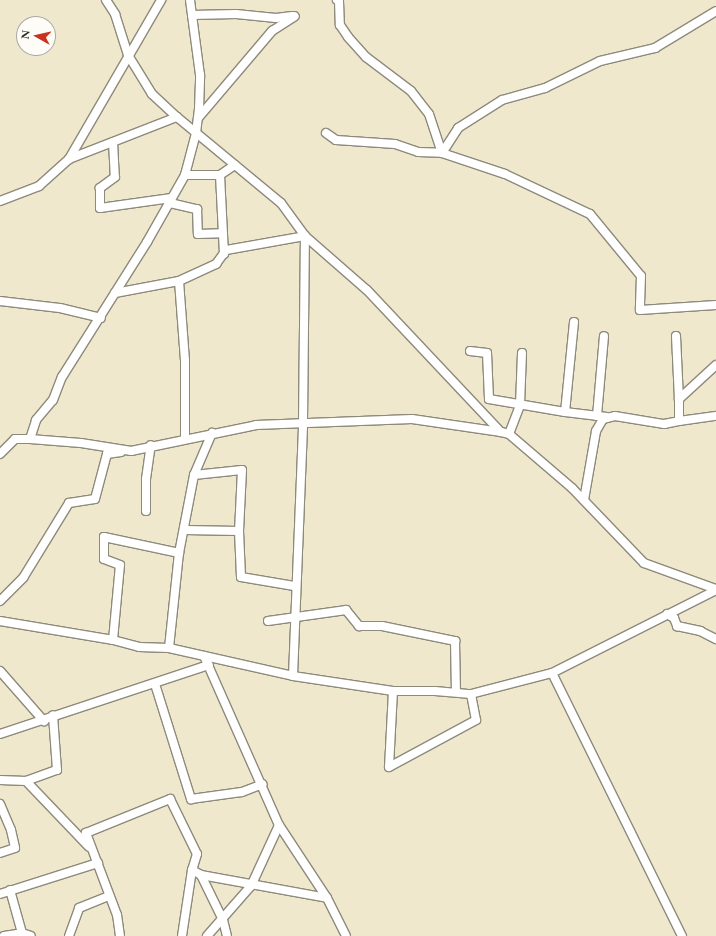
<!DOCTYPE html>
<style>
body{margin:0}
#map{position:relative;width:716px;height:936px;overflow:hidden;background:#efe8cd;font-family:"EB Garamond",serif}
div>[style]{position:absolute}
.roads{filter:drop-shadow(1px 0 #8d8a7c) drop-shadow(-1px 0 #8d8a7c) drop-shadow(0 1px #8d8a7c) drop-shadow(0 -1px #8d8a7c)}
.minor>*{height:8px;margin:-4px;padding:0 4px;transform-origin:4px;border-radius:4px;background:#fff}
span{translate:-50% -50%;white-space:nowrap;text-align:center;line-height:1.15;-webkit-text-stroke:3px #fdfcf7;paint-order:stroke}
.north{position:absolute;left:16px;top:16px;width:40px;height:40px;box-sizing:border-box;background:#fdfcf7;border:1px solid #a9a8a5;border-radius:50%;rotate:278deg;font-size:11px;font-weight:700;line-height:16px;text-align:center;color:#2b2b2b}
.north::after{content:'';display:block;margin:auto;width:14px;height:18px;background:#c8321e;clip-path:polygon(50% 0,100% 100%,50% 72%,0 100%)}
</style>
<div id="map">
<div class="roads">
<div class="minor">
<div style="left:106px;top:0;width:17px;rotate:57deg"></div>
<div style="left:115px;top:14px;width:43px;rotate:72.4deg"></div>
<div style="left:128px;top:55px;width:46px;rotate:58.4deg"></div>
<div style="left:152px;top:94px;width:34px;rotate:43deg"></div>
<div style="left:337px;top:0;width:2px;rotate:27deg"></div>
<div style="left:339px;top:1px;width:24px;rotate:88deg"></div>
<div style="left:340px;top:25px;width:14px;rotate:56deg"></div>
<div style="left:348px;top:37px;width:27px;rotate:48deg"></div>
<div style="left:366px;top:57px;width:56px;rotate:37.1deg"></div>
<div style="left:411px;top:91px;width:29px;rotate:52deg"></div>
<div style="left:429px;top:114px;width:41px;rotate:71.6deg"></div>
<div style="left:442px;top:153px;width:66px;rotate:18.4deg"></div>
<div style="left:505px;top:174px;width:94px;rotate:25.2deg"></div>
<div style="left:590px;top:214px;width:80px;rotate:50.6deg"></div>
<div style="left:641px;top:276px;width:34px;rotate:92deg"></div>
<div style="left:640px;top:310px;width:76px;rotate:-3.8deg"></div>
<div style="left:192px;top:15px;width:44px;rotate:-1.3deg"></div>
<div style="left:236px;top:14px;width:40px;rotate:5.7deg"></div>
<div style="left:276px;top:18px;width:16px;rotate:-7deg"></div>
<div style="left:199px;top:117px;width:113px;rotate:-49.7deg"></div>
<div style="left:272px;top:31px;width:27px;rotate:-33deg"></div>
<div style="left:326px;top:133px;width:12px;rotate:35deg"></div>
<div style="left:336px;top:140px;width:59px;rotate:3.9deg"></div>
<div style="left:395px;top:144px;width:24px;rotate:19deg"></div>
<div style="left:418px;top:152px;width:24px;rotate:2deg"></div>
<div style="left:442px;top:153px;width:30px;rotate:-57deg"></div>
<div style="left:458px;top:128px;width:52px;rotate:-32.5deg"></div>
<div style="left:502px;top:100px;width:45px;rotate:-15.6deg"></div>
<div style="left:545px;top:88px;width:61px;rotate:-26.1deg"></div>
<div style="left:600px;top:61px;width:57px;rotate:-13.3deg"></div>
<div style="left:655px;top:48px;width:71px;rotate:-31.2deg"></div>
<div style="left:113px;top:142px;width:35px;rotate:87deg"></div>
<div style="left:115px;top:177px;width:19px;rotate:144deg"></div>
<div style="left:100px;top:188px;width:20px;rotate:90deg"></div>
<div style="left:100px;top:208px;width:72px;rotate:-8deg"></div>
<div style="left:69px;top:159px;width:116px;rotate:-21.3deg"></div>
<div style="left:177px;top:117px;width:135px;rotate:39.6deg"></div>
<div style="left:281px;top:203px;width:41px;rotate:54deg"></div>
<div style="left:305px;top:236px;width:82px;rotate:41.1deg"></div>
<div style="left:367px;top:290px;width:195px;rotate:46.7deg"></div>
<div style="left:501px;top:432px;width:8px;rotate:14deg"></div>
<div style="left:509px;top:434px;width:83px;rotate:40.6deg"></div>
<div style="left:572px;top:488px;width:104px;rotate:46.2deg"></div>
<div style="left:644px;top:563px;width:77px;rotate:19.9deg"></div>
<div style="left:185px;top:175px;width:35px"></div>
<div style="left:220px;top:175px;width:18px;rotate:-34deg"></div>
<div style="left:220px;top:175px;width:79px;rotate:87.1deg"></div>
<div style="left:0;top:201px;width:42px;rotate:-21deg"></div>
<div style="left:39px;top:186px;width:40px;rotate:-42deg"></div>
<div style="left:69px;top:159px;width:184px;rotate:-59.9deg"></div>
<div style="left:170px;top:203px;width:28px;rotate:13deg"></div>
<div style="left:197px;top:209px;width:25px;rotate:88deg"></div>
<div style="left:198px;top:234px;width:23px;rotate:-2deg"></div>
<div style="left:179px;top:281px;width:79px;rotate:85.7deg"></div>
<div style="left:185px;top:360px;width:78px;rotate:90deg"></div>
<div style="left:115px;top:293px;width:65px;rotate:-10.6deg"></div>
<div style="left:179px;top:281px;width:41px;rotate:-24.7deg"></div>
<div style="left:216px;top:264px;width:17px;rotate:-54deg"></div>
<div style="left:226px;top:250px;width:80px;rotate:-10deg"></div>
<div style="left:0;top:301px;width:60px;rotate:6.7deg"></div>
<div style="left:60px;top:308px;width:42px;rotate:13.7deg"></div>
<div style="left:574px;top:322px;width:90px;rotate:95.7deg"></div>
<div style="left:565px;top:412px;width:42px;rotate:6.8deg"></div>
<div style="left:676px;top:336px;width:63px;rotate:87.3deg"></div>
<div style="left:470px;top:351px;width:17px;rotate:7deg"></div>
<div style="left:487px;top:353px;width:46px;rotate:87.5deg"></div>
<div style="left:489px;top:399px;width:77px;rotate:9.7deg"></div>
<div style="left:597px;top:416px;width:80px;rotate:-85deg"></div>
<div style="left:679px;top:421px;width:37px;rotate:-8deg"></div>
<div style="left:509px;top:434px;width:31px;rotate:-69deg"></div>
<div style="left:520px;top:405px;width:52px;rotate:-87.8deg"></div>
<div style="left:30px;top:439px;width:51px;rotate:4.5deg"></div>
<div style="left:81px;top:443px;width:51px;rotate:9.1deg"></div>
<div style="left:131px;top:451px;width:128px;rotate:-11.7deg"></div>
<div style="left:256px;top:425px;width:156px;rotate:-2.2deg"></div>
<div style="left:412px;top:419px;width:90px;rotate:8.3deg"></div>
<div style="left:0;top:454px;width:21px;rotate:-45deg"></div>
<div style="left:15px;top:439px;width:15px"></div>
<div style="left:30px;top:439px;width:20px;rotate:-72deg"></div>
<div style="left:36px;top:420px;width:26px;rotate:-50deg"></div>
<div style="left:53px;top:400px;width:25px;rotate:-69deg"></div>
<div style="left:62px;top:377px;width:160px;rotate:-57.8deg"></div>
<div style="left:147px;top:242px;width:77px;rotate:-60.4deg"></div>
<div style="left:185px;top:175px;width:43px;rotate:-75.3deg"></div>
<div style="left:196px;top:133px;width:24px;rotate:-83deg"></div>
<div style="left:199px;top:109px;width:34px;rotate:-88deg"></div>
<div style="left:200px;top:75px;width:76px;rotate:-97.6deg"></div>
<div style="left:194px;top:475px;width:48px;rotate:-5.9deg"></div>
<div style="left:242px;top:470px;width:61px;rotate:92.8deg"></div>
<div style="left:239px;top:531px;width:46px;rotate:87.5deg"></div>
<div style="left:241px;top:577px;width:54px;rotate:9.6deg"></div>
<div style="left:584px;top:500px;width:70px;rotate:-80.1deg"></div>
<div style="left:596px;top:431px;width:14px;rotate:-60deg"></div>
<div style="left:603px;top:419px;width:12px;rotate:-14deg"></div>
<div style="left:615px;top:416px;width:50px;rotate:9.3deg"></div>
<div style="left:664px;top:424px;width:15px;rotate:-11deg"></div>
<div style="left:679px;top:421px;width:22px;rotate:-90deg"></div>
<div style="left:679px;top:399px;width:50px;rotate:-42.6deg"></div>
<div style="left:146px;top:511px;width:32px;rotate:-90deg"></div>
<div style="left:146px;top:479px;width:34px;rotate:-82deg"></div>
<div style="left:185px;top:530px;width:54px;rotate:1.1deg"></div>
<div style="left:0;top:601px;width:33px;rotate:-45deg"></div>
<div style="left:23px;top:578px;width:88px;rotate:-58.5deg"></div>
<div style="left:69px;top:503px;width:26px;rotate:-9deg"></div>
<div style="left:95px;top:499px;width:47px;rotate:-75.1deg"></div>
<div style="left:107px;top:454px;width:14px;rotate:-8deg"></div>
<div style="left:667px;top:614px;width:8px;rotate:30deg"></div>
<div style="left:674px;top:618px;width:9px;rotate:69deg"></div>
<div style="left:677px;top:626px;width:24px;rotate:12deg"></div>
<div style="left:700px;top:631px;width:18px;rotate:27deg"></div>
<div style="left:0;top:621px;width:115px;rotate:9.5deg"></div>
<div style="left:113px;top:640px;width:27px;rotate:15deg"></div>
<div style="left:139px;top:647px;width:30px;rotate:2deg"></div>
<div style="left:169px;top:648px;width:127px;rotate:12.7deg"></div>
<div style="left:293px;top:676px;width:101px;rotate:8.5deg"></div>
<div style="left:393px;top:691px;width:42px"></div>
<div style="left:435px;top:691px;width:36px;rotate:5deg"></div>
<div style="left:471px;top:694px;width:84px;rotate:-14.5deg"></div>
<div style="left:268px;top:621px;width:79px;rotate:-8deg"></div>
<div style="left:346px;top:610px;width:21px;rotate:51deg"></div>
<div style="left:359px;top:626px;width:23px"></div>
<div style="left:382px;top:626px;width:75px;rotate:11.6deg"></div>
<div style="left:455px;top:641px;width:51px;rotate:88.9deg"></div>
<div style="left:113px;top:640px;width:75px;rotate:-84.7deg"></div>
<div style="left:120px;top:565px;width:17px;rotate:-159deg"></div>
<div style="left:104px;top:559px;width:22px;rotate:-90deg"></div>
<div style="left:104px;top:537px;width:77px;rotate:12deg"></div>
<div style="left:169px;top:648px;width:96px;rotate:-84deg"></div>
<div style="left:179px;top:553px;width:79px;rotate:-79.1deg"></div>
<div style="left:194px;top:475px;width:46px;rotate:-66.8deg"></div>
<div style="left:204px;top:656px;width:185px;rotate:66.1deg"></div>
<div style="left:279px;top:825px;width:87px;rotate:56.7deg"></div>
<div style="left:327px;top:898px;width:42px;rotate:63.4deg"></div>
<div style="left:0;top:671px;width:67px;rotate:48.7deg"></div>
<div style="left:293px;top:676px;width:254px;rotate:-87.7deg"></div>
<div style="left:303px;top:422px;width:186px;rotate:-89.4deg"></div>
<div style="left:155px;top:684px;width:121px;rotate:72.6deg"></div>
<div style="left:191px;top:799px;width:51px;rotate:-7.8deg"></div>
<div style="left:242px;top:792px;width:22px;rotate:-21deg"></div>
<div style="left:393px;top:691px;width:76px;rotate:93deg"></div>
<div style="left:389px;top:767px;width:99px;rotate:-28.4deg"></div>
<div style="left:476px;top:720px;width:26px;rotate:-101deg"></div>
<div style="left:0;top:734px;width:220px;rotate:-18.3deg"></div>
<div style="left:0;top:780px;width:26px;rotate:2deg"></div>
<div style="left:26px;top:781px;width:33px;rotate:-20deg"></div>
<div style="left:57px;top:770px;width:55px;rotate:-94.2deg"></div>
<div style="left:26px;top:781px;width:91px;rotate:46.3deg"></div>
<div style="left:0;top:804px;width:28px;rotate:67deg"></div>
<div style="left:11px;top:830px;width:18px;rotate:77deg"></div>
<div style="left:15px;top:848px;width:16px;rotate:162deg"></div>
<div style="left:201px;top:875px;width:128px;rotate:10.3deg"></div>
<div style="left:10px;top:890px;width:45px;rotate:74.4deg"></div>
<div style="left:0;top:894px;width:103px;rotate:-17.6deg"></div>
<div style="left:4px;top:936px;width:18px;rotate:-9deg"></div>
<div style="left:22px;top:933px;width:9px;rotate:18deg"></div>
<div style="left:69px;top:936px;width:30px;rotate:-70deg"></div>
<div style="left:79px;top:908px;width:31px;rotate:-22deg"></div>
<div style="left:120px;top:936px;width:21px;rotate:-98deg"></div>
<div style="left:117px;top:915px;width:88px;rotate:-110.7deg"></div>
<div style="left:86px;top:833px;width:91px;rotate:-22deg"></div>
<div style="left:170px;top:799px;width:61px;rotate:63.9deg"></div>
<div style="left:197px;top:854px;width:17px;rotate:107deg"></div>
<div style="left:192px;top:870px;width:10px;rotate:29deg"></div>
<div style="left:201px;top:875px;width:50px;rotate:63.9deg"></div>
<div style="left:223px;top:920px;width:16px;rotate:76deg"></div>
<div style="left:182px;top:936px;width:67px;rotate:-81.4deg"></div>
<div style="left:207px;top:936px;width:67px;rotate:-48.7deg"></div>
<div style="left:251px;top:886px;width:67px;rotate:-65.3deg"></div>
<div style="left:682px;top:936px;width:293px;rotate:-116.3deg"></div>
<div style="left:552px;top:673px;width:184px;rotate:-26.8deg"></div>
</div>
</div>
<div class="north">N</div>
</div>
